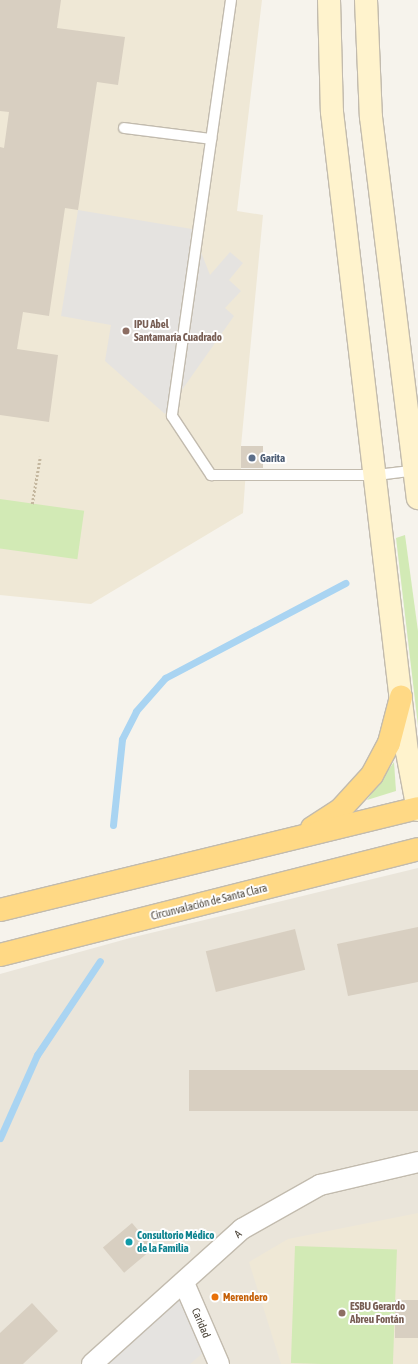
<!DOCTYPE html>
<meta charset="utf-8">
<style>
body{margin:0}
#map{position:relative;width:418px;height:1364px;overflow:hidden;background:#f6f3ec;font-family:"Asap Condensed",sans-serif}
div>[style]{position:absolute}
.residential>*{inset:0;background:#eae5da}
.education>*{inset:0;background:#efe8d6}
.green>*{inset:0;background:#d2eab5;transform-origin:0 0}
.parking>*{inset:0;background:#e5e3e0}
.stream>*{height:7px;margin:-3.5px;padding:0 3.5px;transform-origin:3.5px;border-radius:3.5px;background:#a9d4f2}
.building>*{inset:0;background:#d8cfc1;transform-origin:0 0}
.path>*{height:2.5px;margin-top:-1.25px;transform-origin:0;background:repeating-linear-gradient(90deg,#c4b79f 0 2px,transparent 0 4px)}
.roads{filter:drop-shadow(1px 0 #c2bbae) drop-shadow(-1px 0 #c2bbae) drop-shadow(0 1px #c2bbae) drop-shadow(0 -1px #c2bbae)}
.service>*{height:10px;margin:-5px;padding:0 5px;transform-origin:5px;border-radius:5px;background:#fff}
.minor>*{height:20px;margin:-10px;padding:0 10px;transform-origin:10px;border-radius:10px;background:#fff}
.secondary>*{height:22px;margin:-11px;padding:0 11px;transform-origin:11px;border-radius:11px;background:#fff3cd}
.trunk>*{height:22px;margin:-11px;padding:0 11px;transform-origin:11px;border-radius:11px;background:#ffd985}
.dots>*{width:11px;height:11px;translate:-50% -50%;box-sizing:border-box;border:2px solid #fff;border-radius:50%}
span{translate:-50% -50%;white-space:nowrap;text-align:center;line-height:1.15;-webkit-text-stroke:4px #fff;paint-order:stroke}
.education-label{font-size:11px;color:#785e54;font-weight:700}
.left{translate:0 -50%;text-align:left}
.service-label{font-size:11px;color:#4e5e75;font-weight:700}
.street-label{font-size:11px;color:#4b4439}
.culture-label{font-size:11px;color:#0d838f;font-weight:700}
.food-label{font-size:11px;color:#c56008;font-weight:700}
</style>
<div id="map">
<div class="residential">
<div style="clip-path:polygon(418px 868px,418px 1364px,0 1364px,0 974px,130px 938px)"></div>
</div>
<div class="education">
<div style="clip-path:polygon(0 0,262px 0,237px 211px,263px 215px,241px 446px,241px 469px,246px 469px,243px 513px,91px 604px,0 595px)"></div>
<div style="clip-path:polygon(418px 1213px,418px 1364px,281px 1364px,249px 1262px,288px 1239px)"></div>
</div>
<div class="green">
<div style="left:0;top:499px;width:85px;height:49px;rotate:8deg"></div>
<div style="clip-path:polygon(405px 535px,418px 631px,418px 726px,396px 538px)"></div>
<div style="clip-path:polygon(394px 762px,396px 791px,367px 800px)"></div>
<div style="left:295px;top:1246px;width:102px;height:117px;rotate:2deg"></div>
</div>
<div class="parking">
<div style="clip-path:polygon(78px 210px,192px 229px,210px 275px,230px 252px,243px 263px,229px 280px,241px 291px,225px 308px,234px 316px,165px 414px,105px 361px,111px 325px,61px 316px)"></div>
<div style="clip-path:polygon(184px 1283px,211px 1346px,190px 1364px,92px 1364px)"></div>
</div>
<div class="stream">
<div style="left:113px;top:825px;width:86px;rotate:-84deg"></div>
<div style="left:122px;top:739px;width:31px;rotate:-63deg"></div>
<div style="left:136px;top:711px;width:44px;rotate:-48.7deg"></div>
<div style="left:165px;top:678px;width:204px;rotate:-27.8deg"></div>
<div style="left:0;top:1138px;width:91px;rotate:-66deg"></div>
<div style="left:37px;top:1055px;width:113px;rotate:-56.2deg"></div>
</div>
<div class="building">
<div style="clip-path:polygon(0 0,61px 0,57px 28px,125px 37px,118px 85px,97px 82px,78px 210px,65px 208px,49px 316px,23px 312px,17px 349px,58px 355px,49px 422px,0 415px,0 147px,4px 148px,9px 112px,0 111px)"></div>
<div style="left:241px;top:446px;width:22px;height:22px"></div>
<div style="clip-path:polygon(418px 927px,418px 982px,348px 996px,337px 944px)"></div>
<div style="left:295px;top:929px;width:42px;height:92px;rotate:76deg"></div>
<div style="left:418px;top:1070px;width:41px;height:229px;rotate:90deg"></div>
<div style="left:132px;top:1223px;width:33px;height:38px;rotate:50deg"></div>
<div style="left:395px;top:1300px;width:23px;height:38px"></div>
<div style="clip-path:polygon(32px 1303px,58px 1331px,23px 1364px,0 1364px,0 1333px)"></div>
</div>
<div class="path">
<div style="left:32px;top:504px;width:48px;rotate:-80.3deg"></div>
</div>
<div class="roads">
<div class="service">
<div style="left:231px;top:0;width:420px;rotate:98.1deg"></div>
<div style="left:172px;top:416px;width:71px;rotate:56.5deg"></div>
<div style="left:211px;top:475px;width:166px"></div>
<div style="left:377px;top:475px;width:38px;rotate:-7deg"></div>
<div style="left:124px;top:128px;width:88px;rotate:7.2deg"></div>
</div>
<div class="minor">
<div style="left:184px;top:1283px;width:88px;rotate:66.6deg"></div>
<div style="left:92px;top:1364px;width:202px;rotate:-42deg"></div>
<div style="left:242px;top:1229px;width:90px;rotate:-29.4deg"></div>
<div style="left:320px;top:1185px;width:101px;rotate:-13.2deg"></div>
</div>
<div class="secondary">
<div style="left:329px;top:0;width:112px;rotate:88.5deg"></div>
<div style="left:332px;top:112px;width:644px;rotate:83.32deg"></div>
<div style="left:407px;top:752px;width:59px;rotate:79.3deg"></div>
<div style="left:366px;top:0;width:117px;rotate:87.6deg"></div>
<div style="left:371px;top:117px;width:384px;rotate:83deg"></div>
</div>
<div class="trunk">
<div style="left:312px;top:828px;width:35px;rotate:-33deg"></div>
<div style="left:341px;top:809px;width:46px;rotate:-47.6deg"></div>
<div style="left:372px;top:775px;width:36px;rotate:-62deg"></div>
<div style="left:389px;top:743px;width:48px;rotate:-75.4deg"></div>
<div style="left:0;top:910px;width:430px;rotate:-13.7deg"></div>
<div style="left:0;top:955px;width:431px;rotate:-14.2deg"></div>
</div>
</div>
<div class="dots">
<div style="left:126px;top:331px;background:#8d6e63"></div>
<div style="left:252px;top:458px;background:#5c6f8a"></div>
<div style="left:129px;top:1242px;background:#0f9aa8"></div>
<div style="left:215px;top:1297px;background:#e8710a"></div>
<div style="left:342px;top:1313px;background:#8d6e63"></div>
</div>
<div class="education-label">
<span class="left" style="left:134px;top:331px">IPU Abel<br>Santamaría Cuadrado</span>
<span class="left" style="left:350px;top:1313px">ESBU Gerardo<br>Abreu Fontán</span>
</div>
<div class="service-label">
<span class="left" style="left:260px;top:458px">Garita</span>
</div>
<div class="street-label">
<span style="left:209px;top:902px;rotate:-14deg">Circunvalación de Santa Clara</span>
<span style="left:238px;top:1234px;rotate:-40deg">A</span>
<span style="left:201px;top:1323px;rotate:67deg">Caridad</span>
</div>
<div class="culture-label">
<span class="left" style="left:137px;top:1242px">Consultorio Médico<br>de la Familia</span>
</div>
<div class="food-label">
<span class="left" style="left:223px;top:1297px">Merendero</span>
</div>
</div>
